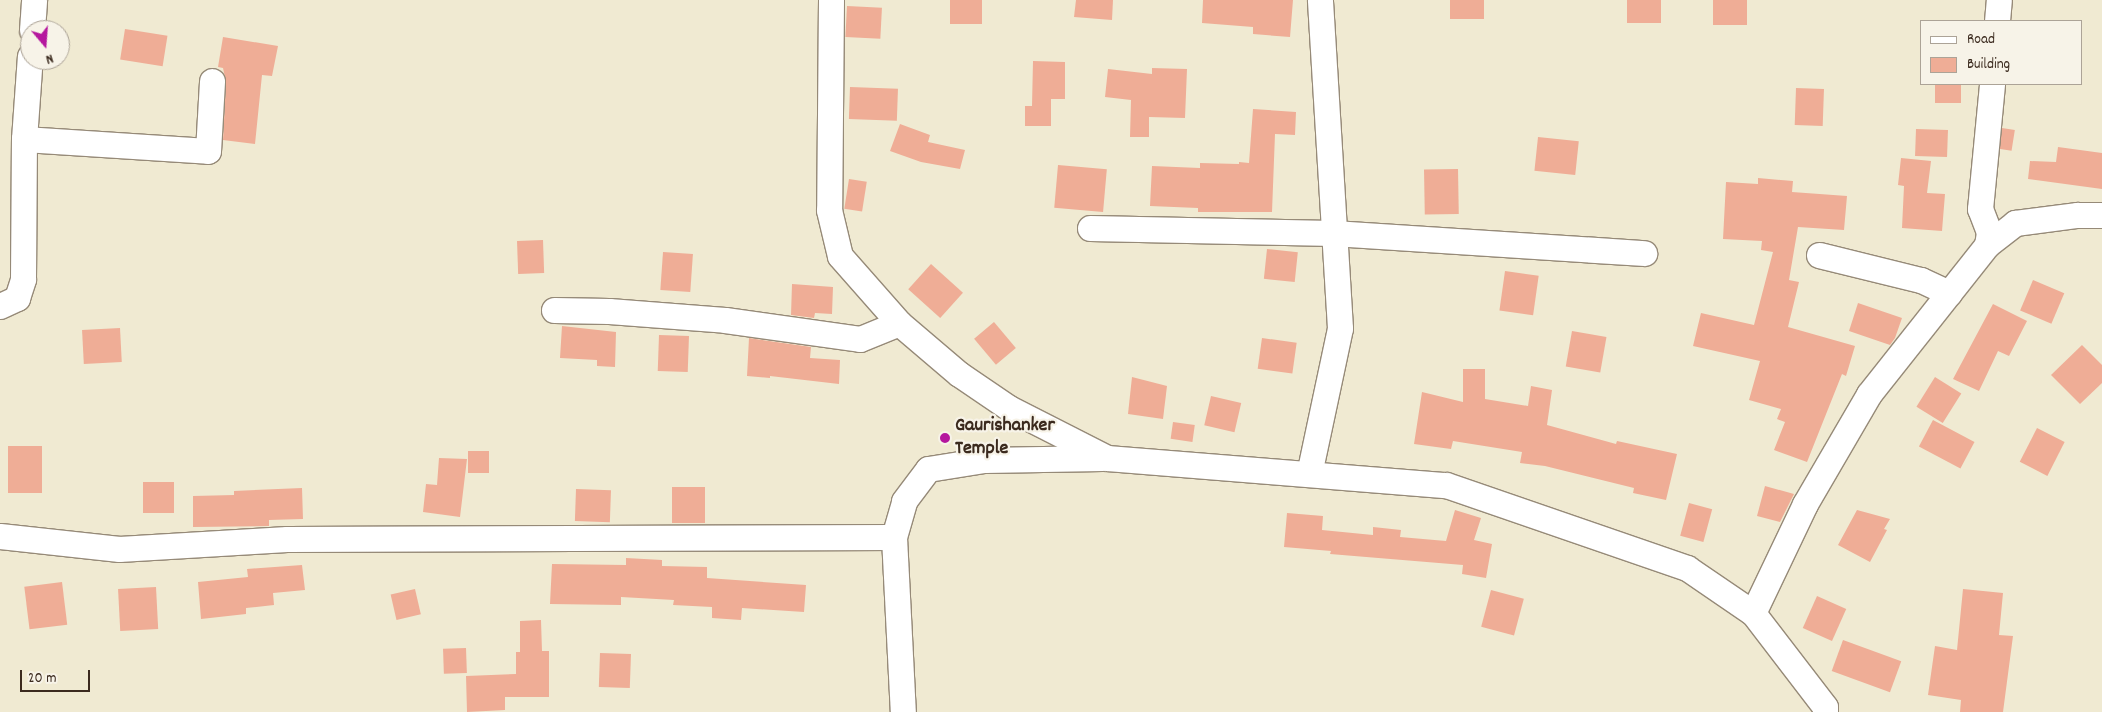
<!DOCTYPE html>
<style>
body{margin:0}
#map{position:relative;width:2102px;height:712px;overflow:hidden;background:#f0ead2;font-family:Dekko,sans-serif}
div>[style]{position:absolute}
.building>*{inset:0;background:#efad96;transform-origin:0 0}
.roads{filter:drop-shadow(1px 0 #968a78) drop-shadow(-1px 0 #968a78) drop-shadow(0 1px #968a78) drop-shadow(0 -1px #968a78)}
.minor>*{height:25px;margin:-12.5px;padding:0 12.5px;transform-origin:12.5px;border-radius:12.5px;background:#fff}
.dots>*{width:14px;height:14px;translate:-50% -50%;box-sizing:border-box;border:2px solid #f7f3e8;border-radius:50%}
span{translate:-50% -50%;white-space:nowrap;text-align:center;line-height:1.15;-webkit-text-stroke:4.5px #f7f3e8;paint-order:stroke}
.poi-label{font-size:20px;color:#3b2a1e;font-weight:700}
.left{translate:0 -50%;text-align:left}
.legend{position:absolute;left:1920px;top:20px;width:162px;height:65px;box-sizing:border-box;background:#f7f3e8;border:1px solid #aca397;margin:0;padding:6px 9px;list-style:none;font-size:15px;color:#3b2a1e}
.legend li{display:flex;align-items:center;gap:10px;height:25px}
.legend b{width:25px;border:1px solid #aca397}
.north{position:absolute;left:20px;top:20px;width:50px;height:50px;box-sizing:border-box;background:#f7f3e8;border:1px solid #aca397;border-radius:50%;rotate:162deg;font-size:14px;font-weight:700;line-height:20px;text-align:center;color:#3b2a1e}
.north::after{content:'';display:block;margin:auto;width:18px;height:22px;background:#b5179e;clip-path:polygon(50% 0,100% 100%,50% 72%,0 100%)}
.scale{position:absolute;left:20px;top:670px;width:70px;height:22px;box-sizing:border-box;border:2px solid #3b2a1e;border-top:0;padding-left:6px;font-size:15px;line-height:18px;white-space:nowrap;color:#3b2a1e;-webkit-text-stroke:4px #f7f3e8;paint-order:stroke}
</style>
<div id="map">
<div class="building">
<div style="left:950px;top:0;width:32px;height:24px"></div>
<div style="clip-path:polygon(1076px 0,1113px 0,1112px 20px,1074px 17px)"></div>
<div style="clip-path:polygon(1203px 0,1293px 0,1290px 37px,1253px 34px,1253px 27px,1202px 23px)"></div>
<div style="left:1450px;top:0;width:34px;height:19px"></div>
<div style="left:1627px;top:0;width:34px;height:23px"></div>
<div style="left:1713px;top:0;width:34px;height:25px"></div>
<div style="left:847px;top:6px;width:35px;height:31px;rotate:3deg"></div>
<div style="left:125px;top:29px;width:43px;height:31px;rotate:9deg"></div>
<div style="clip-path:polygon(223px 37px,278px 46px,272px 76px,262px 75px,255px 144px,223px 140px,226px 82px,223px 68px,218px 67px)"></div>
<div style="clip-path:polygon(1033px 61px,1065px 62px,1065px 99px,1051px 99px,1051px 126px,1025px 126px,1025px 106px,1032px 106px)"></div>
<div style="clip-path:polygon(1152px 68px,1187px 69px,1185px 118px,1149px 117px,1149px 137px,1130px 137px,1131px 100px,1105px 97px,1108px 69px,1152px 74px)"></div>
<div style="left:1935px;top:84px;width:26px;height:19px"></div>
<div style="left:850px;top:87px;width:48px;height:32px;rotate:2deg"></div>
<div style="left:1796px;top:88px;width:28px;height:37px;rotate:2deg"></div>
<div style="clip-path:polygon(1253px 109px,1296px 112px,1295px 135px,1275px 134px,1272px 212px,1198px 212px,1198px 208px,1150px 206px,1152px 166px,1200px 168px,1200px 163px,1239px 164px,1239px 162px,1249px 163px)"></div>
<div style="clip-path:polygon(900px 124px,930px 135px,928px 142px,965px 150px,960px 169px,921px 162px,890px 151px)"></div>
<div style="left:2002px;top:128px;width:13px;height:21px;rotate:9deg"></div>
<div style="left:1916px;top:129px;width:32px;height:27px;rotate:2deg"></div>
<div style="left:1538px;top:137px;width:41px;height:34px;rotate:6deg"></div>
<div style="clip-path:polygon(2058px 147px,2102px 153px,2102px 189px,2028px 179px,2030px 161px,2056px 162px)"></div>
<div style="clip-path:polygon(1901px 158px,1931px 161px,1927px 193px,1945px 194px,1942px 231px,1902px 228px,1904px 186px,1898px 185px)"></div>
<div style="left:1058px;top:165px;width:49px;height:43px;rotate:5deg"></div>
<div style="left:1458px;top:169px;width:45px;height:34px;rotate:89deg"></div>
<div style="clip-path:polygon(1758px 178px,1793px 181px,1792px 192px,1847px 196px,1844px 230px,1798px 227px,1789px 280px,1799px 282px,1788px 327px,1855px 346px,1846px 376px,1842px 374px,1807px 462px,1774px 450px,1785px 422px,1777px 419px,1781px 409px,1749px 400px,1760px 361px,1693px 346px,1701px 313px,1754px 325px,1773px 252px,1761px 250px,1762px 241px,1723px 239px,1726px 182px,1758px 184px)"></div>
<div style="left:849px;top:179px;width:18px;height:30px;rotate:9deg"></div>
<div style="left:543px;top:240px;width:33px;height:26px;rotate:88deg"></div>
<div style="left:1267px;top:249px;width:31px;height:30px;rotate:6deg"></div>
<div style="left:663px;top:252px;width:30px;height:38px;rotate:4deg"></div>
<div style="left:931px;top:264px;width:43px;height:34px;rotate:42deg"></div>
<div style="left:1505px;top:271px;width:34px;height:40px;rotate:8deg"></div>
<div style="left:2033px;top:280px;width:34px;height:33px;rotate:23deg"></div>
<div style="clip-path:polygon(792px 284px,833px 287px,832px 314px,815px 313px,814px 318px,791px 315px)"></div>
<div style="clip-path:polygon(1858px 303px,1902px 318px,1895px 338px,1890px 345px,1849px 331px)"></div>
<div style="clip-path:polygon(1993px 304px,2027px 321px,2009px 356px,1998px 351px,1979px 391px,1953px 379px)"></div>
<div style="left:994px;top:322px;width:34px;height:26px;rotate:50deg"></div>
<div style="clip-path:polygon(562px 326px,616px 332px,615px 367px,597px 366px,597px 360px,560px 358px)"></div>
<div style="left:120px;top:328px;width:34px;height:38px;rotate:87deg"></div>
<div style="left:1572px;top:331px;width:35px;height:36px;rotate:10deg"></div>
<div style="left:659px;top:335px;width:30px;height:36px;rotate:2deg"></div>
<div style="clip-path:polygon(749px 338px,811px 347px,810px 358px,840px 360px,839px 384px,770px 376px,770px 378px,747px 376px)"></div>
<div style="left:1262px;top:338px;width:35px;height:31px;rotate:8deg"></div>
<div style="clip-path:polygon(2082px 345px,2102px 365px,2102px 383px,2080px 404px,2051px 375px)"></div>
<div style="clip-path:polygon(1463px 369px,1485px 369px,1485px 399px,1528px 406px,1531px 386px,1552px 390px,1547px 425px,1616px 444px,1617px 441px,1677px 454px,1666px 500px,1633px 493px,1634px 488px,1545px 466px,1520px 463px,1522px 452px,1453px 441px,1451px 449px,1414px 444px,1422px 392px,1463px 402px)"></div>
<div style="clip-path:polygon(1132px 377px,1167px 386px,1163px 419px,1128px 414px)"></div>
<div style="left:1935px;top:377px;width:31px;height:35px;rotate:32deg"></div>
<div style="left:1211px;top:396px;width:31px;height:30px;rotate:13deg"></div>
<div style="left:1933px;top:420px;width:47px;height:30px;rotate:28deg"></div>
<div style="left:1173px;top:422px;width:22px;height:17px;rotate:8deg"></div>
<div style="left:2037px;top:428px;width:31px;height:38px;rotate:27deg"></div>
<div style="left:8px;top:446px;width:34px;height:47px"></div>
<div style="left:468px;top:451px;width:21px;height:22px"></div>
<div style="clip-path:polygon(439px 458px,467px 459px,460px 517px,423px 512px,426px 484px,437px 485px)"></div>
<div style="left:143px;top:482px;width:31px;height:31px"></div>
<div style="clip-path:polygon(1765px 486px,1794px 494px,1780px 522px,1757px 516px)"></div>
<div style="left:672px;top:487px;width:33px;height:36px"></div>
<div style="clip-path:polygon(302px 488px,303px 519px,269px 520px,269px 526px,193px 527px,193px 496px,234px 495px,234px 491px)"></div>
<div style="left:576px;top:489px;width:35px;height:32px;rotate:2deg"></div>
<div style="left:1689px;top:503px;width:24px;height:34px;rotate:15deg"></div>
<div style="clip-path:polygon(1455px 510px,1481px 518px,1474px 540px,1492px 544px,1486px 578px,1462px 574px,1463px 565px,1330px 554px,1331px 551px,1284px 547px,1287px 513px,1323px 516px,1322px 530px,1373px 535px,1373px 527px,1401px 530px,1400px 537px,1446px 541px)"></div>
<div style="clip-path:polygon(1857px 510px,1890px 519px,1884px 529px,1887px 530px,1870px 562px,1838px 545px)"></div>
<div style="clip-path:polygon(626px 558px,662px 560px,662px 566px,707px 567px,707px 578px,806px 585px,804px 612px,742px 608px,741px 620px,712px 618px,712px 607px,673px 605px,674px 600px,621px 597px,621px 605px,550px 604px,552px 564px,626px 565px)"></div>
<div style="clip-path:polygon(302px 565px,305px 590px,273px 593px,274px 605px,246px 608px,246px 614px,201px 619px,198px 582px,248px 577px,247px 569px)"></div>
<div style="left:62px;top:582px;width:43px;height:38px;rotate:83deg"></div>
<div style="left:156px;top:587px;width:42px;height:38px;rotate:87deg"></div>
<div style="left:415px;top:589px;width:26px;height:25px;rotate:77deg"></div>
<div style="clip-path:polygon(1963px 589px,2003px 593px,1999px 635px,2013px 636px,2003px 712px,1960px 712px,1961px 700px,1928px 695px,1935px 646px,1957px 650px)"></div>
<div style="left:1491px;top:590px;width:34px;height:38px;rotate:15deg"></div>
<div style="left:1817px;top:596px;width:32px;height:35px;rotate:24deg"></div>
<div style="clip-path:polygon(541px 620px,542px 651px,549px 651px,549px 697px,505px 697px,505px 710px,467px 712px,466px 676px,516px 674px,516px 652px,520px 652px,520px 621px)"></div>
<div style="left:1843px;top:640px;width:62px;height:33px;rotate:20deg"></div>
<div style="left:466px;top:648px;width:25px;height:23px;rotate:88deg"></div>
<div style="left:600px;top:653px;width:31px;height:34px;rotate:2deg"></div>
</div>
<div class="roads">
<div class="minor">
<div style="left:831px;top:0;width:210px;rotate:90.5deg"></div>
<div style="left:829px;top:210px;width:47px;rotate:76.6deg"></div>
<div style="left:840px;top:256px;width:89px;rotate:48.6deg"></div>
<div style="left:899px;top:323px;width:79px;rotate:40.4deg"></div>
<div style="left:959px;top:374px;width:60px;rotate:34.2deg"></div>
<div style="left:1009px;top:408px;width:110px;rotate:27deg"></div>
<div style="left:1107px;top:458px;width:340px;rotate:4.6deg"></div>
<div style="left:1446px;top:485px;width:255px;rotate:19deg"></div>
<div style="left:1687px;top:568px;width:80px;rotate:34.3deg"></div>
<div style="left:1753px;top:613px;width:118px;rotate:52.5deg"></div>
<div style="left:1825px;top:707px;width:5px;rotate:90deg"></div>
<div style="left:1997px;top:21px;width:21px;rotate:-85deg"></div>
<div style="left:32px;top:30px;width:30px;rotate:-86deg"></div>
<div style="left:24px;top:139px;width:184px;rotate:3.7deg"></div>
<div style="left:208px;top:151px;width:70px;rotate:-86.7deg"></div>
<div style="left:1090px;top:228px;width:243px;rotate:1.2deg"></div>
<div style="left:1333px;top:233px;width:312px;rotate:3.7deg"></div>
<div style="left:1987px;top:245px;width:13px;rotate:-81deg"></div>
<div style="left:1989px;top:232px;width:25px;rotate:-111deg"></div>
<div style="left:1980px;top:209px;width:126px;rotate:-84.5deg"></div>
<div style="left:1819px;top:255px;width:105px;rotate:13.8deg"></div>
<div style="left:1921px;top:280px;width:31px;rotate:25deg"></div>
<div style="left:0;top:306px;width:19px;rotate:-25deg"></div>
<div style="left:17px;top:298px;width:20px;rotate:-72deg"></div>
<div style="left:23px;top:279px;width:140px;rotate:-89.6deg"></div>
<div style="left:24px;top:139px;width:83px;rotate:-85.9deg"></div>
<div style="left:554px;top:310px;width:55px;rotate:1deg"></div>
<div style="left:609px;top:311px;width:116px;rotate:4.4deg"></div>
<div style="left:725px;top:320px;width:136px;rotate:8deg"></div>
<div style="left:860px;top:339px;width:42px;rotate:-22.3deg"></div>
<div style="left:1309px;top:474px;width:149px;rotate:-78deg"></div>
<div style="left:1340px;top:328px;width:329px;rotate:-93.5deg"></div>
<div style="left:0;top:536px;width:120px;rotate:6.2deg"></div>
<div style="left:119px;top:549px;width:168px;rotate:-3.4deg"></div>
<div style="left:287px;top:539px;width:607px;rotate:-0.19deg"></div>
<div style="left:894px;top:537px;width:37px;rotate:-74deg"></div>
<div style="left:904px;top:501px;width:40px;rotate:-53deg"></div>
<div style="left:928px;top:469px;width:57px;rotate:-9.1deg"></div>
<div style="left:984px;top:460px;width:118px;rotate:-1deg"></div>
<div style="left:894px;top:537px;width:175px;rotate:87.1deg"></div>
<div style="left:1753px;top:613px;width:121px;rotate:-64.5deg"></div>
<div style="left:1805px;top:504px;width:127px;rotate:-59.8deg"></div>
<div style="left:1869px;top:394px;width:190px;rotate:-51.6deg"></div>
<div style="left:1987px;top:245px;width:36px;rotate:-38deg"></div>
<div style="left:2015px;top:223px;width:63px;rotate:-7.4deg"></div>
<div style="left:2077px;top:215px;width:25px"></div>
</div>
</div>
<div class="dots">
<div style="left:945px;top:438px;background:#b5179e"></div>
</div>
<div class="poi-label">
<span class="left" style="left:955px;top:438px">Gaurishanker<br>Temple</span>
</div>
<ul class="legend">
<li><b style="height:6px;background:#fff"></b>Road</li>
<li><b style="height:14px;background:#efad96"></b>Building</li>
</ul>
<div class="north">N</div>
<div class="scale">20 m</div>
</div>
